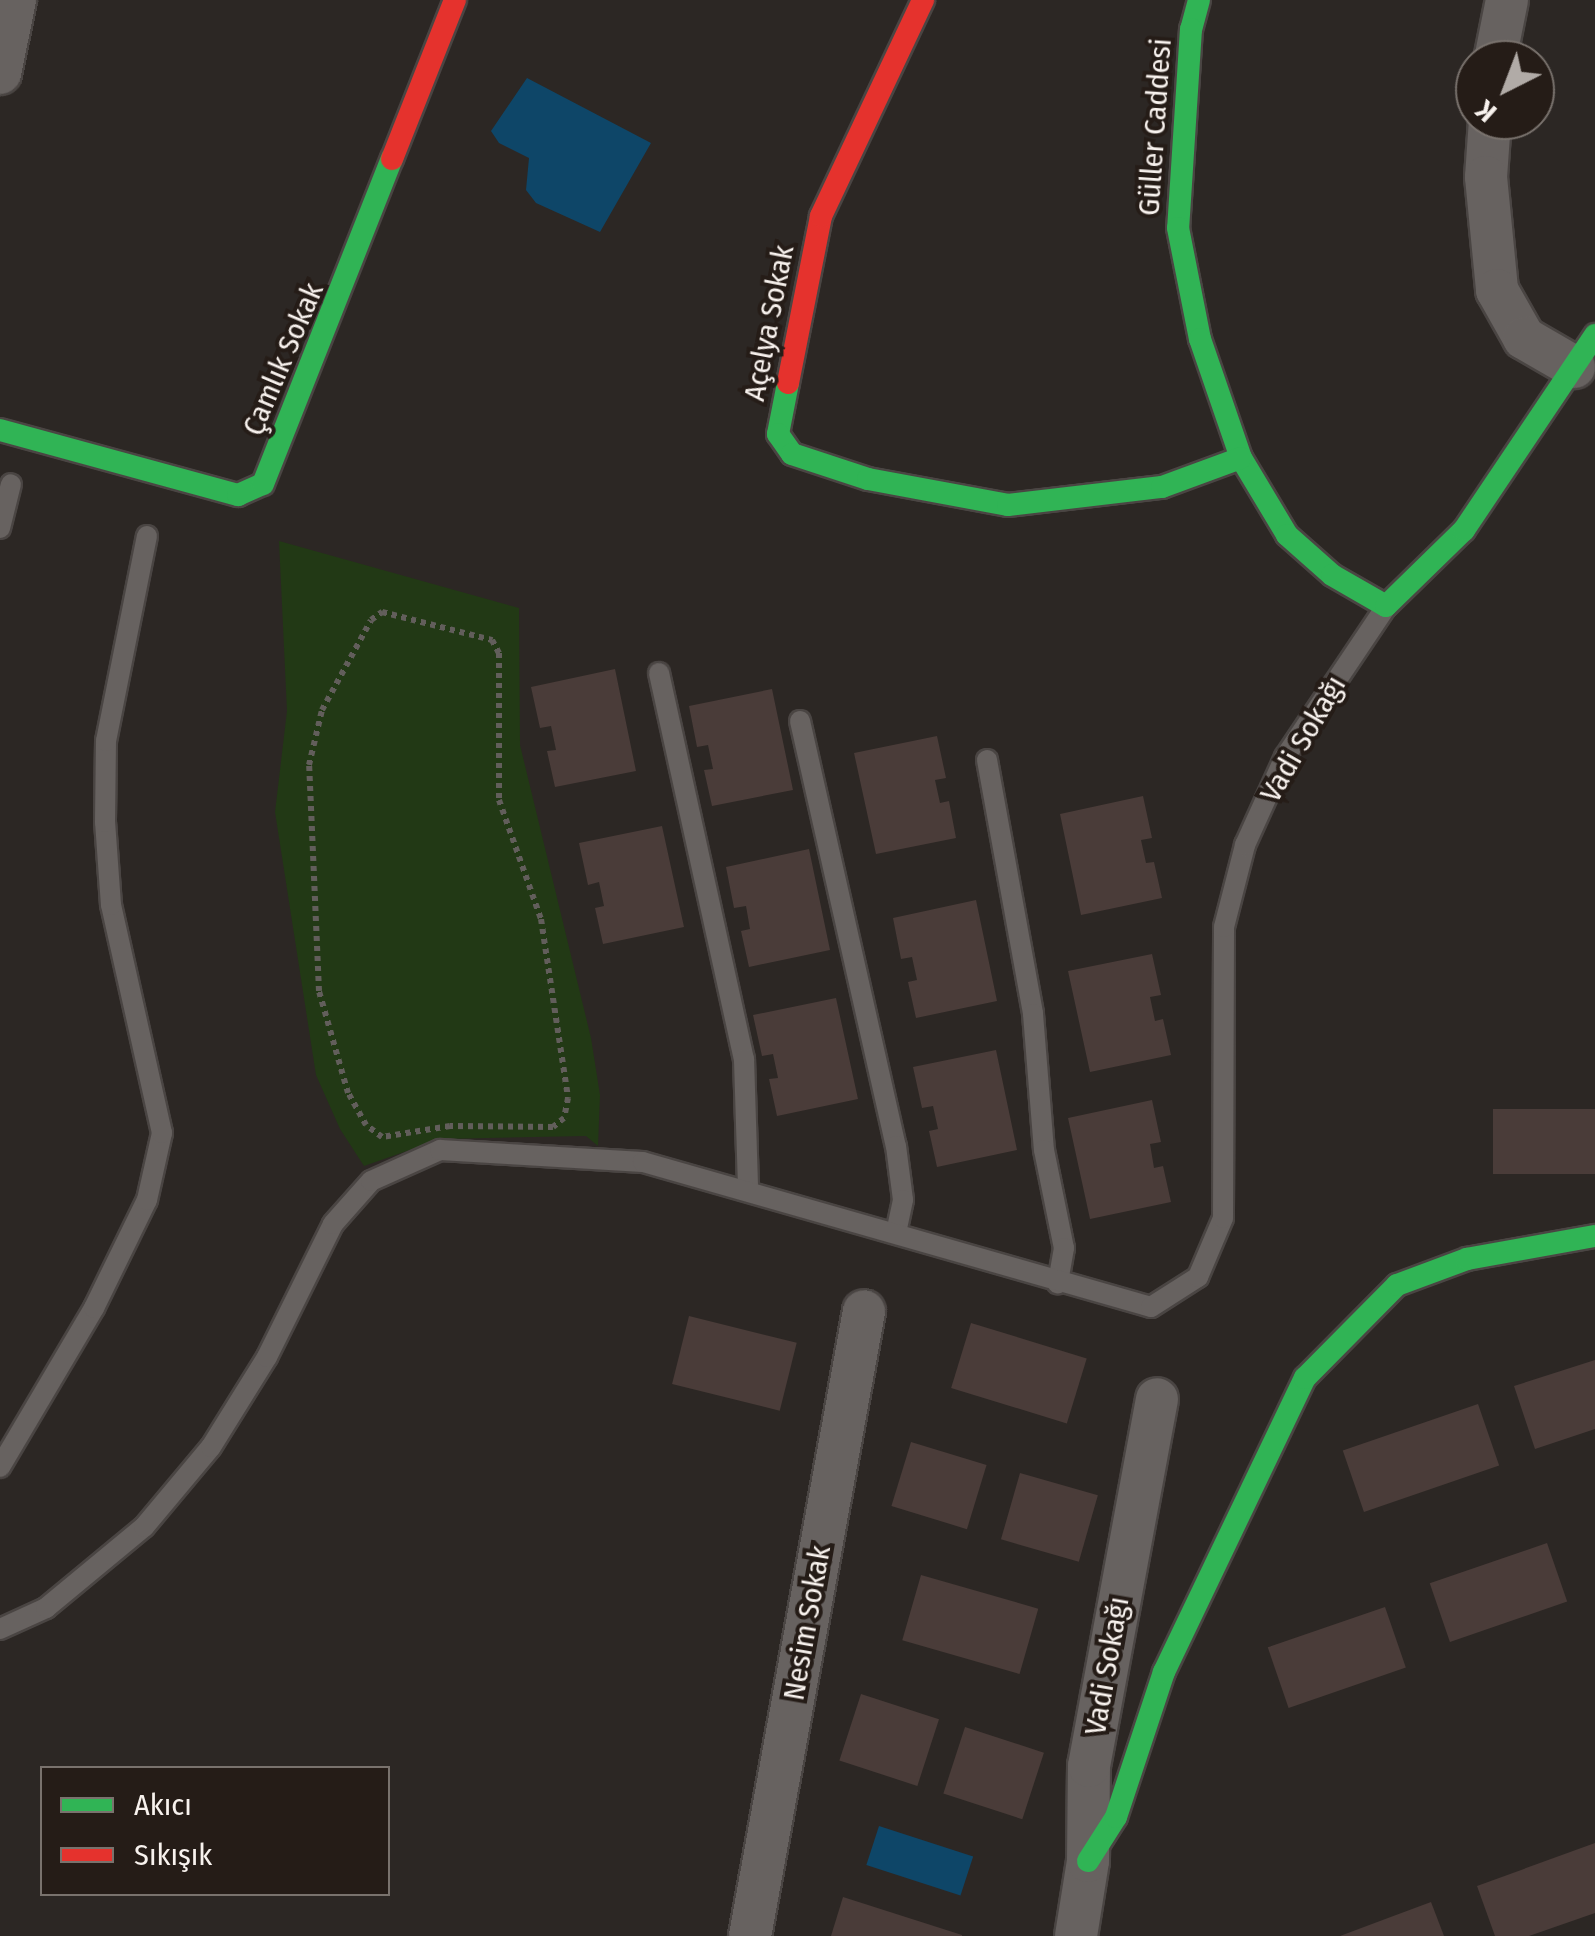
<!DOCTYPE html>
<meta charset="utf-8">
<style>
body{margin:0}
#map{position:relative;width:1595px;height:1936px;overflow:hidden;background:#2c2724;font-family:"Fira Sans Condensed",sans-serif}
div>[style]{position:absolute}
.green>*{inset:0;background:#223915}
.water>*{inset:0;background:#0e4668;transform-origin:0 0}
.building>*{inset:0;background:#4a3c39;transform-origin:0 0}
.path>*{height:6px;margin-top:-3px;transform-origin:0;background:repeating-linear-gradient(90deg,#625e5b 0 5px,transparent 0 10px)}
.roads{filter:drop-shadow(2px 0 #4a4543) drop-shadow(-2px 0 #4a4543) drop-shadow(0 2px #4a4543) drop-shadow(0 -2px #4a4543)}
.lane>*{height:20px;margin:-10px;padding:0 10px;transform-origin:10px;border-radius:10px;background:#676260}
.street>*{height:42px;margin:-21px;padding:0 21px;transform-origin:21px;border-radius:21px;background:#676260}
.fast>*{height:22px;margin:-11px;padding:0 11px;transform-origin:11px;border-radius:11px;background:#30b455}
.jam>*{height:22px;margin:-11px;padding:0 11px;transform-origin:11px;border-radius:11px;background:#e5322d}
span{translate:-50% -50%;white-space:nowrap;text-align:center;line-height:1.15;-webkit-text-stroke:8px #251c17;paint-order:stroke}
.street-label{font-size:30px;color:#f8f2ee}
.legend{position:absolute;left:40px;top:1766px;width:350px;height:130px;box-sizing:border-box;background:#251c17;border:2px solid #79726d;margin:0;padding:12px 18px;list-style:none;font-size:30px;color:#f8f2ee}
.legend li{display:flex;align-items:center;gap:20px;height:50px}
.legend b{width:50px;border:2px solid #79726d}
.north{position:absolute;left:1455px;top:40px;width:100px;height:100px;box-sizing:border-box;background:#251c17;border:2px solid #79726d;border-radius:50%;rotate:222deg;font-size:28px;font-weight:700;line-height:40px;text-align:center;color:#f8f2ee}
.north::after{content:'';display:block;margin:auto;width:35px;height:45px;background:#b1aba7;clip-path:polygon(50% 0,100% 100%,50% 72%,0 100%)}
</style>
<div id="map">
<div class="green">
<div style="clip-path:polygon(279px 541px,519px 608px,520px 745px,591px 1038px,600px 1095px,598px 1146px,586px 1136px,441px 1139px,364px 1166px,340px 1129px,316px 1075px,275px 812px,287px 711px)"></div>
</div>
<div class="water">
<div style="clip-path:polygon(527px 78px,651px 143px,600px 232px,536px 203px,526px 190px,529px 158px,499px 143px,491px 131px)"></div>
<div style="left:879px;top:1826px;width:99px;height:41px;rotate:18deg"></div>
</div>
<div class="building">
<div style="clip-path:polygon(615px 669px,636px 771px,555px 787px,547px 751px,556px 750px,551px 726px,540px 728px,531px 687px)"></div>
<div style="clip-path:polygon(772px 689px,793px 790px,712px 806px,704px 770px,713px 769px,708px 745px,697px 747px,689px 706px)"></div>
<div style="clip-path:polygon(937px 736px,946px 778px,935px 780px,940px 803px,949px 801px,956px 838px,876px 854px,854px 753px)"></div>
<div style="clip-path:polygon(1143px 796px,1152px 838px,1141px 840px,1146px 863px,1154px 862px,1162px 898px,1081px 915px,1060px 814px)"></div>
<div style="clip-path:polygon(662px 826px,684px 927px,603px 944px,595px 908px,604px 906px,599px 882px,588px 885px,579px 843px)"></div>
<div style="clip-path:polygon(809px 849px,830px 950px,749px 967px,741px 931px,750px 929px,746px 906px,734px 908px,726px 867px)"></div>
<div style="clip-path:polygon(976px 900px,997px 1001px,916px 1018px,908px 982px,917px 980px,912px 957px,901px 959px,893px 918px)"></div>
<div style="clip-path:polygon(1152px 954px,1161px 995px,1150px 997px,1155px 1021px,1163px 1019px,1171px 1055px,1090px 1072px,1068px 971px)"></div>
<div style="clip-path:polygon(836px 998px,858px 1099px,777px 1116px,769px 1079px,778px 1078px,773px 1054px,762px 1056px,753px 1015px)"></div>
<div style="clip-path:polygon(996px 1050px,1017px 1150px,937px 1167px,929px 1131px,938px 1129px,933px 1106px,922px 1108px,913px 1067px)"></div>
<div style="clip-path:polygon(1152px 1100px,1161px 1142px,1150px 1144px,1154px 1168px,1163px 1166px,1171px 1202px,1090px 1219px,1068px 1118px)"></div>
<div style="left:1595px;top:1109px;width:65px;height:102px;rotate:90deg"></div>
<div style="left:689px;top:1316px;width:111px;height:70px;rotate:14deg"></div>
<div style="left:971px;top:1323px;width:121px;height:68px;rotate:17deg"></div>
<div style="clip-path:polygon(1595px 1360px,1595px 1429px,1535px 1449px,1514px 1386px)"></div>
<div style="left:1478px;top:1404px;width:65px;height:143px;rotate:71deg"></div>
<div style="left:911px;top:1442px;width:79px;height:67px;rotate:17deg"></div>
<div style="left:1020px;top:1473px;width:81px;height:69px;rotate:16deg"></div>
<div style="left:1547px;top:1543px;width:62px;height:124px;rotate:71deg"></div>
<div style="left:921px;top:1575px;width:122px;height:68px;rotate:16deg"></div>
<div style="left:1385px;top:1607px;width:64px;height:124px;rotate:71deg"></div>
<div style="left:861px;top:1694px;width:82px;height:70px;rotate:18deg"></div>
<div style="left:965px;top:1727px;width:83px;height:70px;rotate:18deg"></div>
<div style="clip-path:polygon(1595px 1843px,1595px 1913px,1529px 1936px,1495px 1936px,1477px 1886px)"></div>
<div style="clip-path:polygon(843px 1897px,962px 1935px,962px 1936px,831px 1936px)"></div>
<div style="clip-path:polygon(1431px 1902px,1444px 1936px,1340px 1936px,1388px 1918px)"></div>
</div>
<div class="path">
<div style="left:382px;top:612px;width:114px;rotate:14.3deg"></div>
<div style="left:492px;top:640px;width:15px;rotate:62deg"></div>
<div style="left:499px;top:653px;width:147px;rotate:90deg"></div>
<div style="left:499px;top:800px;width:126px;rotate:70.6deg"></div>
<div style="left:541px;top:919px;width:181px;rotate:81.4deg"></div>
<div style="left:568px;top:1098px;width:20px;rotate:101deg"></div>
<div style="left:564px;top:1118px;width:14px;rotate:141deg"></div>
<div style="left:553px;top:1127px;width:103px;rotate:-179.4deg"></div>
<div style="left:450px;top:1126px;width:69px;rotate:170.8deg"></div>
<div style="left:382px;top:1137px;width:20px;rotate:-143deg"></div>
<div style="left:366px;top:1125px;width:37px;rotate:-119deg"></div>
<div style="left:348px;top:1093px;width:106px;rotate:-105.9deg"></div>
<div style="left:319px;top:991px;width:226px;rotate:-92.5deg"></div>
<div style="left:309px;top:765px;width:57px;rotate:-76.7deg"></div>
<div style="left:322px;top:710px;width:102px;rotate:-61.4deg"></div>
<div style="left:371px;top:620px;width:14px;rotate:-36deg"></div>
</div>
<div class="roads">
<div class="lane">
<div style="left:0;top:528px;width:45px;rotate:-76deg"></div>
<div style="left:659px;top:673px;width:395px;rotate:77.6deg"></div>
<div style="left:744px;top:1059px;width:130px;rotate:88.2deg"></div>
<div style="left:800px;top:721px;width:436px;rotate:77.3deg"></div>
<div style="left:896px;top:1146px;width:54px;rotate:82.6deg"></div>
<div style="left:903px;top:1200px;width:33px;rotate:102deg"></div>
<div style="left:987px;top:760px;width:258px;rotate:79.7deg"></div>
<div style="left:1033px;top:1014px;width:136px;rotate:85.4deg"></div>
<div style="left:1044px;top:1150px;width:100px;rotate:78.5deg"></div>
<div style="left:1064px;top:1248px;width:36px;rotate:100deg"></div>
<div style="left:0;top:1467px;width:185px;rotate:-59.4deg"></div>
<div style="left:94px;top:1308px;width:120px;rotate:-63.9deg"></div>
<div style="left:147px;top:1200px;width:69px;rotate:-77.4deg"></div>
<div style="left:162px;top:1133px;width:234px;rotate:-102.6deg"></div>
<div style="left:111px;top:905px;width:83px;rotate:-94.1deg"></div>
<div style="left:105px;top:822px;width:81px;rotate:-89.3deg"></div>
<div style="left:106px;top:741px;width:209px;rotate:-78.7deg"></div>
<div style="left:0;top:1629px;width:51px;rotate:-24.5deg"></div>
<div style="left:46px;top:1608px;width:127px;rotate:-39.6deg"></div>
<div style="left:144px;top:1527px;width:104px;rotate:-50.1deg"></div>
<div style="left:211px;top:1447px;width:106px;rotate:-58.1deg"></div>
<div style="left:267px;top:1357px;width:148px;rotate:-63.6deg"></div>
<div style="left:333px;top:1224px;width:57px;rotate:-48.5deg"></div>
<div style="left:371px;top:1181px;width:76px;rotate:-24.2deg"></div>
<div style="left:440px;top:1150px;width:203px;rotate:3.4deg"></div>
<div style="left:643px;top:1162px;width:528px;rotate:15.93deg"></div>
<div style="left:1151px;top:1307px;width:56px;rotate:-32.6deg"></div>
<div style="left:1198px;top:1277px;width:64px;rotate:-67deg"></div>
<div style="left:1223px;top:1218px;width:291px;rotate:-89.8deg"></div>
<div style="left:1224px;top:927px;width:85px;rotate:-75.6deg"></div>
<div style="left:1245px;top:845px;width:97px;rotate:-65.6deg"></div>
<div style="left:1285px;top:757px;width:179px;rotate:-56.1deg"></div>
</div>
<div class="street">
<div style="left:1495px;top:60px;width:61px;rotate:-78.7deg"></div>
<div style="left:0;top:73px;width:75px;rotate:-78.4deg"></div>
<div style="left:1490px;top:120px;width:57px;rotate:94deg"></div>
<div style="left:1486px;top:177px;width:114px;rotate:84.4deg"></div>
<div style="left:1497px;top:290px;width:55px;rotate:60.6deg"></div>
<div style="left:1524px;top:338px;width:58px;rotate:30.1deg"></div>
<div style="left:750px;top:1936px;width:635px;rotate:-79.66deg"></div>
<div style="left:1076px;top:1936px;width:76px;rotate:-80.9deg"></div>
<div style="left:1088px;top:1861px;width:95px;rotate:-89.4deg"></div>
<div style="left:1089px;top:1766px;width:373px;rotate:-79.5deg"></div>
</div>
<div class="fast">
<div style="left:1199px;top:0;width:30px;rotate:105deg"></div>
<div style="left:1191px;top:29px;width:199px;rotate:93.7deg"></div>
<div style="left:1178px;top:228px;width:113px;rotate:78.8deg"></div>
<div style="left:1200px;top:339px;width:126px;rotate:71deg"></div>
<div style="left:1241px;top:458px;width:90px;rotate:59.1deg"></div>
<div style="left:1287px;top:535px;width:60px;rotate:41.6deg"></div>
<div style="left:1332px;top:575px;width:62px;rotate:29.9deg"></div>
<div style="left:1386px;top:606px;width:109px;rotate:-44.3deg"></div>
<div style="left:1464px;top:530px;width:235px;rotate:-56.1deg"></div>
<div style="left:788px;top:383px;width:52px;rotate:101.1deg"></div>
<div style="left:778px;top:434px;width:24px;rotate:55deg"></div>
<div style="left:792px;top:454px;width:80px;rotate:18.2deg"></div>
<div style="left:868px;top:479px;width:142px;rotate:10.5deg"></div>
<div style="left:1008px;top:505px;width:155px;rotate:-6.7deg"></div>
<div style="left:1162px;top:487px;width:84px;rotate:-20.2deg"></div>
<div style="left:0;top:430px;width:247px;rotate:15.3deg"></div>
<div style="left:238px;top:495px;width:27px;rotate:-24deg"></div>
<div style="left:263px;top:484px;width:350px;rotate:-68.4deg"></div>
<div style="left:1088px;top:1861px;width:52px;rotate:-57.5deg"></div>
<div style="left:1116px;top:1817px;width:153px;rotate:-71.7deg"></div>
<div style="left:1164px;top:1672px;width:326px;rotate:-64.4deg"></div>
<div style="left:1305px;top:1378px;width:131px;rotate:-45.3deg"></div>
<div style="left:1397px;top:1285px;width:75px;rotate:-20.4deg"></div>
<div style="left:1467px;top:1259px;width:130px;rotate:-10.2deg"></div>
</div>
<div class="jam">
<div style="left:392px;top:159px;width:171px;rotate:-68.4deg"></div>
<div style="left:788px;top:383px;width:170px;rotate:-78.8deg"></div>
<div style="left:821px;top:216px;width:239px;rotate:-64.7deg"></div>
</div>
</div>
<div class="street-label">
<span style="left:1155px;top:127px;rotate:-86deg">Güller Caddesi</span>
<span style="left:769px;top:323px;rotate:-79deg">Açelya Sokak</span>
<span style="left:283px;top:359px;rotate:-67deg">Çamlık Sokak</span>
<span style="left:1303px;top:739px;rotate:-60deg">Vadi Sokağı</span>
<span style="left:807px;top:1623px;rotate:-80deg">Nesim Sokak</span>
<span style="left:1107px;top:1666px;rotate:-80deg">Vadi Sokağı</span>
</div>
<ul class="legend">
<li><b style="height:12px;background:#30b455"></b>Akıcı</li>
<li><b style="height:12px;background:#e5322d"></b>Sıkışık</li>
</ul>
<div class="north">K</div>
</div>
